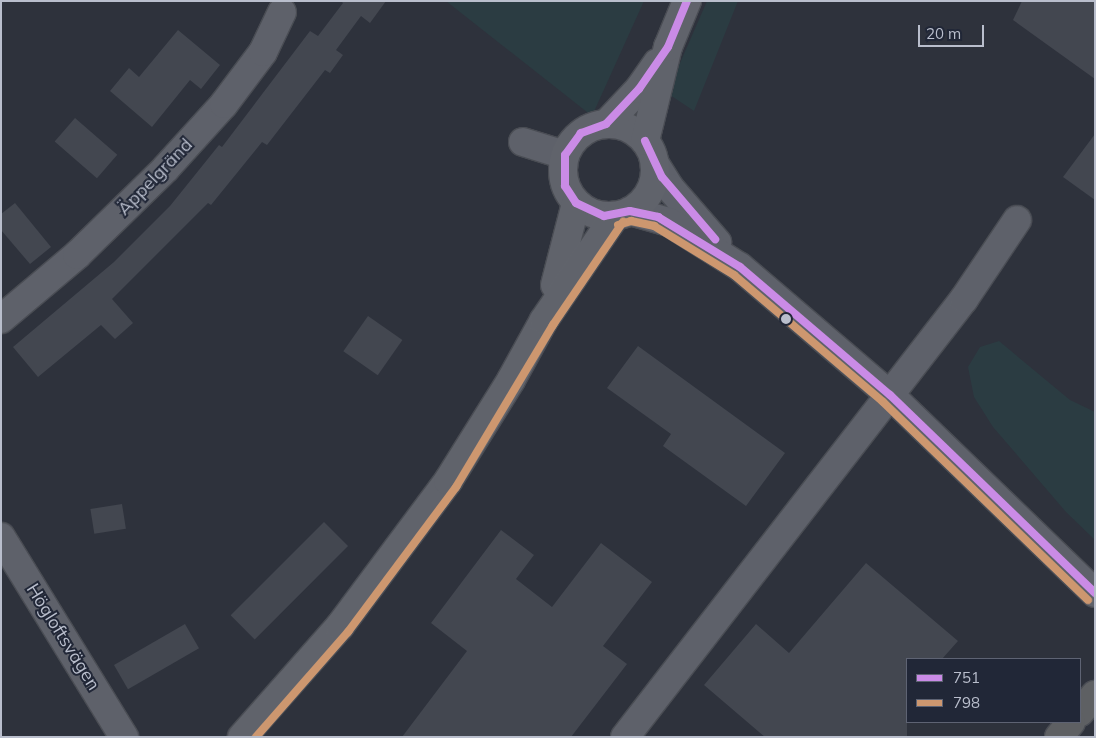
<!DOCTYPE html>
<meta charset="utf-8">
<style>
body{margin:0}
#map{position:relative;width:1096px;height:738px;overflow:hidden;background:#2e323c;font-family:Mulish,sans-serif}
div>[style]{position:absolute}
.green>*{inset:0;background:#2b3c42}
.building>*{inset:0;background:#434750;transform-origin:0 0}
.roads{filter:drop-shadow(1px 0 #4a4d54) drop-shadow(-1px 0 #4a4d54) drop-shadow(0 1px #4a4d54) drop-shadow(0 -1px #4a4d54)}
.minor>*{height:28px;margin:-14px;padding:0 14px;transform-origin:14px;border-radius:14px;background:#5e616a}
.major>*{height:28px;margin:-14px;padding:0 14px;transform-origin:14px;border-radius:14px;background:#60636b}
.major>.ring{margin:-14px;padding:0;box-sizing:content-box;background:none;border:28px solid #60636b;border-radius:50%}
.highway>*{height:28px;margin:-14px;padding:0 14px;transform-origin:14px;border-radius:14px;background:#5e6063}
.bus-1>*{height:8px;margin:-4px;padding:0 4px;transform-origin:4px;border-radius:4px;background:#ca8be6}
.bus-2>*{height:8px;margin:-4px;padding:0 4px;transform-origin:4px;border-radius:4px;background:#cd976f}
.dots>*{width:14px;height:14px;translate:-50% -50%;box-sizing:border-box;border:2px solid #212737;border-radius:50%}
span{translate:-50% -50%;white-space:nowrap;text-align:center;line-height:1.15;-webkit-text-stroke:4px #212737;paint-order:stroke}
.street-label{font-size:18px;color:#b9becc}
.frame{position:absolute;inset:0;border:2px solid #b9becc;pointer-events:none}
.legend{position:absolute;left:906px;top:658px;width:175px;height:65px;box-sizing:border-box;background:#212737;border:1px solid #5e6373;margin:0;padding:6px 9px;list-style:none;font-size:15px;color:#b9becc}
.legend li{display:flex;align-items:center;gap:10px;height:25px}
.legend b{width:25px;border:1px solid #5e6373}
.scale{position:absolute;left:918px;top:25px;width:66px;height:22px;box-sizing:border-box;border:2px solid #b9becc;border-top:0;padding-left:6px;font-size:15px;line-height:18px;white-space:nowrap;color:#b9becc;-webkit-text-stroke:4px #212737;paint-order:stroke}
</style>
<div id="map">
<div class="green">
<div style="clip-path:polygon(446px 1px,644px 1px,592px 116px)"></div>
<div style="clip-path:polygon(707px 1px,738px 1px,694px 111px,667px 93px)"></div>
<div style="clip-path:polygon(999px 341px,1070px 400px,1095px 412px,1095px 540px,1066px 512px,993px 427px,974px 397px,968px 367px,980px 347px)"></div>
</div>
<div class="building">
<div style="clip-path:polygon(341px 1px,386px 1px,370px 23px,361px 16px,336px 50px,343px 55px,330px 73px,325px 70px,267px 145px,262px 142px,211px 205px,208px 203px,112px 299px,133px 323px,115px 339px,101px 325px,38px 377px,13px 347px,114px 262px,170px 206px,219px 145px,222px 147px,310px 31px,318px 36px,343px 3px)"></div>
<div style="clip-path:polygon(1022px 1px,1095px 1px,1095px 79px,1013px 20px)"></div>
<div style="clip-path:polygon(178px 30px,220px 65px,201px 89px,190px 80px,152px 127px,110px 91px,129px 68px,139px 77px)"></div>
<div style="left:75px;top:118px;width:56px;height:31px;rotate:41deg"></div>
<div style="clip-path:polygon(1095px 134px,1095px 200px,1063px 177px)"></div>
<div style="clip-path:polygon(15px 203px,51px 247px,30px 264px,1px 230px,1px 214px)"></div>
<div style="left:368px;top:316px;width:42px;height:43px;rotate:35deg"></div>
<div style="clip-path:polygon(638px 346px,785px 453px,746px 506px,663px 446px,671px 434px,607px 388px)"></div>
<div style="left:122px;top:504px;width:25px;height:32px;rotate:81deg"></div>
<div style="left:324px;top:522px;width:34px;height:132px;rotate:45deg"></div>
<div style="clip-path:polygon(501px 530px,534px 555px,516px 579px,552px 607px,601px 543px,652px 582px,603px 646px,627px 664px,571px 737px,402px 737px,467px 651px,431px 623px)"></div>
<div style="clip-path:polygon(866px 563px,958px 641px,942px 659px,907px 659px,907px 737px,765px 737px,704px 685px,756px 624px,789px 653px)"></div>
<div style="left:185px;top:624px;width:28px;height:82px;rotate:60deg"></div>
</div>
<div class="roads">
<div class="minor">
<div style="left:523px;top:142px;width:44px;rotate:17.2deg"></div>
<div style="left:655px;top:164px;width:28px;rotate:58deg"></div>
<div style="left:670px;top:188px;width:72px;rotate:49deg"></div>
<div style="left:630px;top:211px;width:41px;rotate:15.8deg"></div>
<div style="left:669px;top:222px;width:84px;rotate:32.4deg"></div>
<div style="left:740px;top:267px;width:197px;rotate:40.5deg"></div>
<div style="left:890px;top:395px;width:285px;rotate:44deg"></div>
<div style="left:1px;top:319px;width:99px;rotate:-40.1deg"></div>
<div style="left:77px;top:255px;width:124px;rotate:-44.3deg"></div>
<div style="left:166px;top:168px;width:86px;rotate:-47.8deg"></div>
<div style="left:224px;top:104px;width:65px;rotate:-53.1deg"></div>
<div style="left:263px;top:52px;width:44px;rotate:-64.6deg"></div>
<div style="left:1px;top:537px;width:235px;rotate:58.4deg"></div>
<div style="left:625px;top:737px;width:554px;rotate:-52.26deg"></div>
<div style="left:964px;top:299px;width:95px;rotate:-56.1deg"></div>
</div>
<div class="major">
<div class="ring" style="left:563px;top:124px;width:64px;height:64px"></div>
<div style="left:606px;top:124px;width:48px;rotate:-46.7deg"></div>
<div style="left:639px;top:89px;width:32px;rotate:-55deg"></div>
<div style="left:645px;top:141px;width:97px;rotate:-76.3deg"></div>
<div style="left:668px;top:47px;width:50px;rotate:-67.6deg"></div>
<div style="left:555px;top:285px;width:85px;rotate:-75.6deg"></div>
<div style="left:242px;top:737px;width:148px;rotate:-48.6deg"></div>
<div style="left:340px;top:626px;width:181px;rotate:-53.3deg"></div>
<div style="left:448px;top:481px;width:119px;rotate:-58deg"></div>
<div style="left:511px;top:380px;width:68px;rotate:-61.2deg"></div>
<div style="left:544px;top:320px;width:126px;rotate:-55.7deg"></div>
</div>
<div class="highway">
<div style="left:1080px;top:712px;width:23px;rotate:-49deg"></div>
<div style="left:1059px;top:737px;width:19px;rotate:-51deg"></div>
</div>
</div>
<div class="bus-1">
<div style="left:606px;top:124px;width:27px;rotate:160deg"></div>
<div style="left:581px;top:133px;width:27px;rotate:126deg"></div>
<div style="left:565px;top:155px;width:31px;rotate:90deg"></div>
<div style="left:565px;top:186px;width:20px;rotate:57deg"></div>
<div style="left:576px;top:203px;width:31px;rotate:25deg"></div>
<div style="left:604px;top:216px;width:26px;rotate:-11deg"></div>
<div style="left:630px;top:211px;width:29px;rotate:12deg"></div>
<div style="left:658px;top:217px;width:96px;rotate:31.4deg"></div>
<div style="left:740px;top:267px;width:197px;rotate:40.5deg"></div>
<div style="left:890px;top:395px;width:285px;rotate:44deg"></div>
<div style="left:606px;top:124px;width:48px;rotate:-46.7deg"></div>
<div style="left:639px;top:89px;width:51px;rotate:-55.4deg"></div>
<div style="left:668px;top:47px;width:50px;rotate:-67.6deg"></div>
<div style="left:645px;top:141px;width:40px;rotate:65deg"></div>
<div style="left:662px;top:177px;width:82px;rotate:49.5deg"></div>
</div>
<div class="bus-2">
<div style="left:618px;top:225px;width:14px;rotate:-17deg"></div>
<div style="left:631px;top:221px;width:24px;rotate:12deg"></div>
<div style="left:654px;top:226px;width:94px;rotate:31.5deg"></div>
<div style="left:734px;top:275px;width:196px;rotate:40.4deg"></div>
<div style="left:883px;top:402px;width:285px;rotate:44deg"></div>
<div style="left:256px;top:737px;width:140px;rotate:-48.8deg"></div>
<div style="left:348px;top:632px;width:181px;rotate:-53.3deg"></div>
<div style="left:456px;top:487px;width:189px;rotate:-59.1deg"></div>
<div style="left:553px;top:325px;width:125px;rotate:-55.8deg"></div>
</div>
<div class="dots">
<div style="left:786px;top:319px;background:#b9becc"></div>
</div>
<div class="street-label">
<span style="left:155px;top:177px;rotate:-46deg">Äppelgränd</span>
<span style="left:63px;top:637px;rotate:58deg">Högloftsvägen</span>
</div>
<div class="frame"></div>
<ul class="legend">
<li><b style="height:6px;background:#ca8be6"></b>751</li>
<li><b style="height:6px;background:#cd976f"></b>798</li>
</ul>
<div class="scale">20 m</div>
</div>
